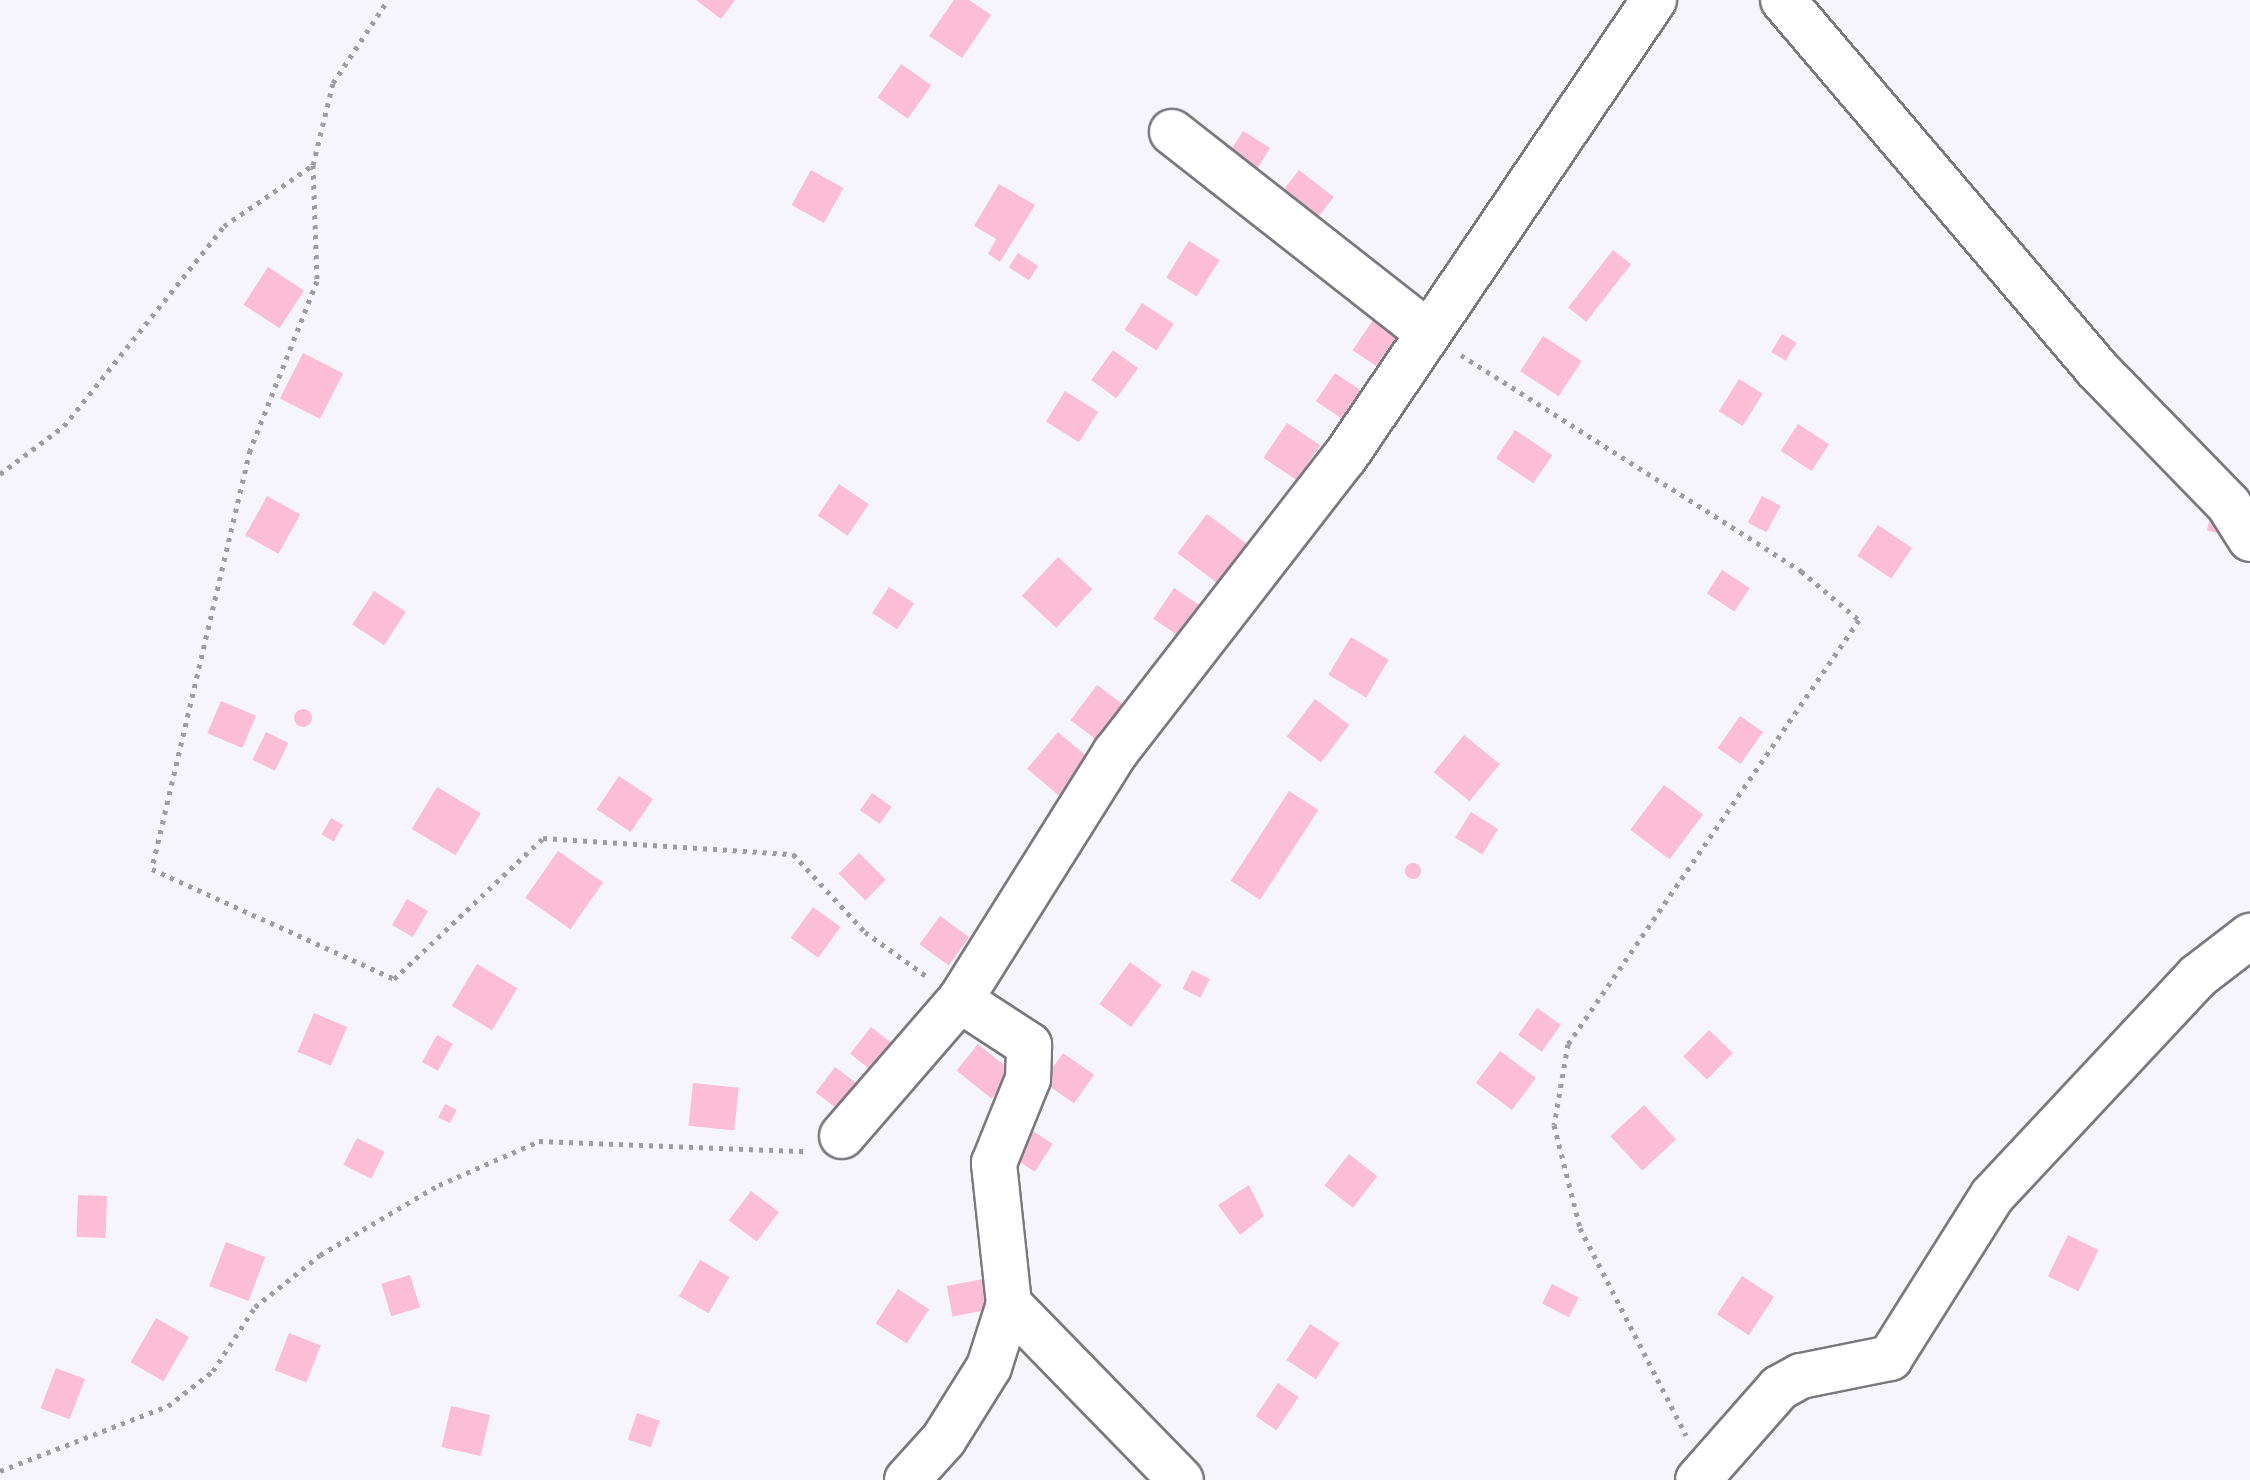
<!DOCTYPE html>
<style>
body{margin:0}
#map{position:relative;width:2250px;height:1480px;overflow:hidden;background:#f7f5fc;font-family:"DejaVu Sans",sans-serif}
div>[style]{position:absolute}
.building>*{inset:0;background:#fbbed5;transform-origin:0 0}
.round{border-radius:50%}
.path>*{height:5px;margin-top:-2.5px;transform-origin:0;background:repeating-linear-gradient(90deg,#9f9da3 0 4px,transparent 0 10px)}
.roads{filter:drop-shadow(2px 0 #7a797f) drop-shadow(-2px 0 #7a797f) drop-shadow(0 2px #7a797f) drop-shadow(0 -2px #7a797f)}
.street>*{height:44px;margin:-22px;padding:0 22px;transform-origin:22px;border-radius:22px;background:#fff}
span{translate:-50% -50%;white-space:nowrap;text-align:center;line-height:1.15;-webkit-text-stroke:7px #f7f5fc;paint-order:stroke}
</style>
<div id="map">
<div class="building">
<div style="clip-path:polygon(696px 0,735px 0,721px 19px)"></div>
<div style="clip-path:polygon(954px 0,969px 0,991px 15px,962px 58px,929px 36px)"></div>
<div style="left:901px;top:64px;width:37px;height:41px;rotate:35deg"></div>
<div style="left:1243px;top:131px;width:32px;height:28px;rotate:32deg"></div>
<div style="left:811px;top:170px;width:37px;height:40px;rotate:29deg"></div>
<div style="left:1299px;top:170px;width:44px;height:28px;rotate:38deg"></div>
<div style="clip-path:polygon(999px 184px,1035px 205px,1000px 262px,988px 254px,996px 239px,974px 226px)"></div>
<div style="left:1189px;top:241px;width:36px;height:43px;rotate:32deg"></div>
<div style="left:1613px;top:250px;width:23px;height:73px;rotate:38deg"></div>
<div style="left:1018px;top:253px;width:24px;height:17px;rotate:33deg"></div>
<div style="left:268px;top:267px;width:43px;height:45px;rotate:33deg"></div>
<div style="left:1142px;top:303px;width:38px;height:32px;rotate:33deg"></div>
<div style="left:1375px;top:317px;width:30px;height:40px;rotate:34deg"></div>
<div style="left:1782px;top:334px;width:17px;height:21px;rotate:31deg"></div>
<div style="left:1543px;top:336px;width:46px;height:42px;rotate:33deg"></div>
<div style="left:1113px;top:350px;width:31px;height:37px;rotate:36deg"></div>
<div style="left:303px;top:353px;width:45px;height:51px;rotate:27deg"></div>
<div style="left:1335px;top:373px;width:32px;height:34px;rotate:34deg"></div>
<div style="left:1739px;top:379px;width:28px;height:38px;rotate:32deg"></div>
<div style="left:1065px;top:391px;width:39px;height:36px;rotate:32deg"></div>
<div style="left:1287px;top:423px;width:40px;height:42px;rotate:34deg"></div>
<div style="left:1798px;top:424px;width:37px;height:32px;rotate:33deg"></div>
<div style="left:1515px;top:430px;width:45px;height:34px;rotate:34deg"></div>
<div style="left:839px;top:484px;width:36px;height:38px;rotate:34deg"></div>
<div style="left:267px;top:496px;width:38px;height:45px;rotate:29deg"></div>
<div style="left:1762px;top:496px;width:21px;height:30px;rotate:28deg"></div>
<div style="left:2211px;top:513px;width:13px;height:18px;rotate:13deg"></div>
<div style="left:1207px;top:514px;width:53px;height:49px;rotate:37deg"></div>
<div style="left:1878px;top:525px;width:41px;height:37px;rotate:34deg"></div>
<div style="left:1058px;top:557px;width:47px;height:53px;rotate:43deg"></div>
<div style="left:1722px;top:570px;width:33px;height:28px;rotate:33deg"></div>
<div style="left:889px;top:587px;width:30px;height:31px;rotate:33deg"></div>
<div style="left:1174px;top:588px;width:30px;height:37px;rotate:34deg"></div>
<div style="left:374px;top:591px;width:38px;height:40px;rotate:33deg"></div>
<div style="left:1351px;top:637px;width:44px;height:44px;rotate:31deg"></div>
<div style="left:1097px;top:685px;width:44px;height:44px;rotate:37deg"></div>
<div style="left:1315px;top:699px;width:43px;height:47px;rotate:37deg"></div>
<div style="left:221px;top:701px;width:38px;height:35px;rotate:23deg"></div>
<div class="round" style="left:294px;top:709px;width:18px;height:18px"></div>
<div style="left:1740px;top:716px;width:28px;height:39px;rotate:35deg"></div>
<div style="left:266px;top:732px;width:25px;height:31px;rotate:26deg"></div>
<div style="left:1058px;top:732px;width:45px;height:48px;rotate:40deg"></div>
<div style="left:1464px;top:735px;width:46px;height:48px;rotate:39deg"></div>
<div style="left:619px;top:776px;width:41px;height:40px;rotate:34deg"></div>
<div style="left:1664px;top:785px;width:49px;height:56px;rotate:37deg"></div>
<div style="left:437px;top:787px;width:51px;height:49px;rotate:31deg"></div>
<div style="left:1289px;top:791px;width:35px;height:107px;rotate:33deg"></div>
<div style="left:872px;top:793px;width:24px;height:21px;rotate:35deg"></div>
<div style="left:1471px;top:812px;width:32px;height:30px;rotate:32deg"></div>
<div style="left:331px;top:818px;width:14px;height:19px;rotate:30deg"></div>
<div style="left:558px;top:851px;width:55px;height:57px;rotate:35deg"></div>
<div style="left:859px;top:853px;width:38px;height:29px;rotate:45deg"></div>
<div class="round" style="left:1405px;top:863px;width:16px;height:16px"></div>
<div style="left:407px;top:899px;width:24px;height:30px;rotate:30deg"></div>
<div style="left:813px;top:907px;width:34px;height:38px;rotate:36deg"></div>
<div style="left:940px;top:916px;width:36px;height:35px;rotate:36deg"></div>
<div style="left:1130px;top:962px;width:39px;height:52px;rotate:36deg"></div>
<div style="left:477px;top:964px;width:47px;height:49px;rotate:31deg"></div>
<div style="left:1192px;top:970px;width:20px;height:21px;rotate:27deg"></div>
<div style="left:1537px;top:1008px;width:29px;height:33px;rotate:35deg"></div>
<div style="left:314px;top:1013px;width:36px;height:42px;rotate:23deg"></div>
<div style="left:871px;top:1027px;width:34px;height:34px;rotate:38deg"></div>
<div style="left:1709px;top:1030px;width:33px;height:37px;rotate:44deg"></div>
<div style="left:437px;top:1035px;width:18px;height:31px;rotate:29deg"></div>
<div style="left:978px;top:1044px;width:45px;height:34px;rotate:39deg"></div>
<div style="left:1500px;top:1051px;width:45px;height:40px;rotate:37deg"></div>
<div style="left:1063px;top:1053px;width:38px;height:35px;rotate:35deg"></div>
<div style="left:835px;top:1067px;width:41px;height:32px;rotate:37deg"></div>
<div style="left:693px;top:1083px;width:46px;height:43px;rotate:6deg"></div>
<div style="left:445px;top:1104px;width:13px;height:15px;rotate:27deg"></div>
<div style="left:1644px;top:1105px;width:47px;height:46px;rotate:47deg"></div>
<div style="left:1025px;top:1126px;width:33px;height:33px;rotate:33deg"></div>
<div style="left:357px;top:1138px;width:31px;height:30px;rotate:27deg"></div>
<div style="left:1349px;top:1154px;width:36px;height:40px;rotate:38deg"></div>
<div style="clip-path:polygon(1249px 1185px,1264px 1216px,1240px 1235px,1218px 1205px)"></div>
<div style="left:751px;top:1191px;width:35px;height:37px;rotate:37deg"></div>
<div style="left:78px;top:1195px;width:29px;height:42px;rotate:2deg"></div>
<div style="left:2068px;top:1235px;width:34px;height:46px;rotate:26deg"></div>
<div style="left:226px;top:1242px;width:42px;height:47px;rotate:21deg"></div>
<div style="left:700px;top:1260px;width:34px;height:42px;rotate:30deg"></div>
<div style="left:410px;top:1275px;width:34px;height:30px;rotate:73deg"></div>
<div style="left:1742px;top:1276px;width:38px;height:46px;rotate:33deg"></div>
<div style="left:983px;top:1279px;width:31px;height:37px;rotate:79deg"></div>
<div style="left:1552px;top:1284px;width:30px;height:22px;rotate:27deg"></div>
<div style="left:898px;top:1289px;width:37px;height:41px;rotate:33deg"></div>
<div style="left:156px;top:1318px;width:38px;height:51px;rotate:30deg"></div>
<div style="left:1310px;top:1324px;width:35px;height:43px;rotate:33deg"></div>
<div style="left:289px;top:1333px;width:34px;height:40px;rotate:21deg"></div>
<div style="left:56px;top:1368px;width:31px;height:43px;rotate:21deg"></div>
<div style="left:1278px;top:1383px;width:25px;height:40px;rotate:34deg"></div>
<div style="left:451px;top:1406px;width:40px;height:42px;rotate:13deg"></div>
<div style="left:637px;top:1413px;width:24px;height:28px;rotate:19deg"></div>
</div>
<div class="path">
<div style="left:313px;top:165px;width:116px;rotate:88deg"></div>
<div style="left:317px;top:281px;width:182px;rotate:111.6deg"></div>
<div style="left:250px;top:450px;width:430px;rotate:103.2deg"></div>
<div style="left:152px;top:869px;width:266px;rotate:24.4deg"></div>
<div style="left:394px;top:979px;width:205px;rotate:-43.4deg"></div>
<div style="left:543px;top:838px;width:251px;rotate:3.7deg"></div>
<div style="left:793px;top:854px;width:106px;rotate:47.3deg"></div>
<div style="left:865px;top:932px;width:79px;rotate:35.7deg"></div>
<div style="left:1461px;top:355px;width:403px;rotate:32.4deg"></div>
<div style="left:1801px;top:571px;width:76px;rotate:40.2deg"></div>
<div style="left:1859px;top:620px;width:514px;rotate:124.46deg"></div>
<div style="left:1568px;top:1044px;width:82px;rotate:99.8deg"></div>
<div style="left:1554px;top:1125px;width:106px;rotate:75.8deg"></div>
<div style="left:1580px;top:1228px;width:233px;rotate:62.9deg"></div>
<div style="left:0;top:474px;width:80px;rotate:-36.9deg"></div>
<div style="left:64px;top:426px;width:256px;rotate:-51.3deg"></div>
<div style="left:224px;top:226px;width:108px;rotate:-34.4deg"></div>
<div style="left:313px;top:165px;width:84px;rotate:-76.3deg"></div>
<div style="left:333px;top:83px;width:100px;rotate:-56.5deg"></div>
<div style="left:0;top:1471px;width:180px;rotate:-21.2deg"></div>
<div style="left:168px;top:1406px;width:57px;rotate:-37.9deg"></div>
<div style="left:213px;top:1371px;width:77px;rotate:-56.7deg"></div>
<div style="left:255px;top:1307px;width:83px;rotate:-38.7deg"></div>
<div style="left:320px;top:1255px;width:138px;rotate:-30.5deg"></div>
<div style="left:439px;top:1185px;width:109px;rotate:-23.7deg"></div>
<div style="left:539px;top:1141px;width:266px;rotate:2.2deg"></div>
</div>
<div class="roads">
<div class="street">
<div style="left:1783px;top:0;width:482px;rotate:49.6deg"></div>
<div style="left:2095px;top:367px;width:192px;rotate:45.8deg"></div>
<div style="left:2229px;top:505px;width:40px;rotate:58deg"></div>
<div style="left:1172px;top:132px;width:325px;rotate:38.1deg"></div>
<div style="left:842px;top:1136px;width:180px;rotate:-49.1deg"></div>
<div style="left:960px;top:1000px;width:292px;rotate:-57.9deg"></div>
<div style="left:1115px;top:753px;width:375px;rotate:-52.2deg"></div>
<div style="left:1345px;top:457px;width:552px;rotate:-55.94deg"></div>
<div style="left:1009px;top:1304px;width:246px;rotate:45.7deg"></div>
<div style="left:907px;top:1480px;width:55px;rotate:-47.9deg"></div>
<div style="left:944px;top:1439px;width:85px;rotate:-58deg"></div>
<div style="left:989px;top:1367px;width:66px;rotate:-72.4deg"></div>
<div style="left:1009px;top:1304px;width:142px;rotate:-96.1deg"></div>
<div style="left:994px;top:1163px;width:91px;rotate:-68deg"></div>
<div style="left:1028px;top:1079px;width:34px;rotate:-88deg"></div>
<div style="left:1029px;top:1045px;width:82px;rotate:-146.9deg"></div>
<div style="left:1698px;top:1480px;width:123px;rotate:-48.6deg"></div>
<div style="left:1779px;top:1388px;width:25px;rotate:-29deg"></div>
<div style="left:1801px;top:1376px;width:91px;rotate:-11.4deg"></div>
<div style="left:1890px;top:1358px;width:191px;rotate:-57.8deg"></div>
<div style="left:1992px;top:1196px;width:301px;rotate:-46.9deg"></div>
<div style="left:2198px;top:976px;width:66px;rotate:-37.6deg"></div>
</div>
</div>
</div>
